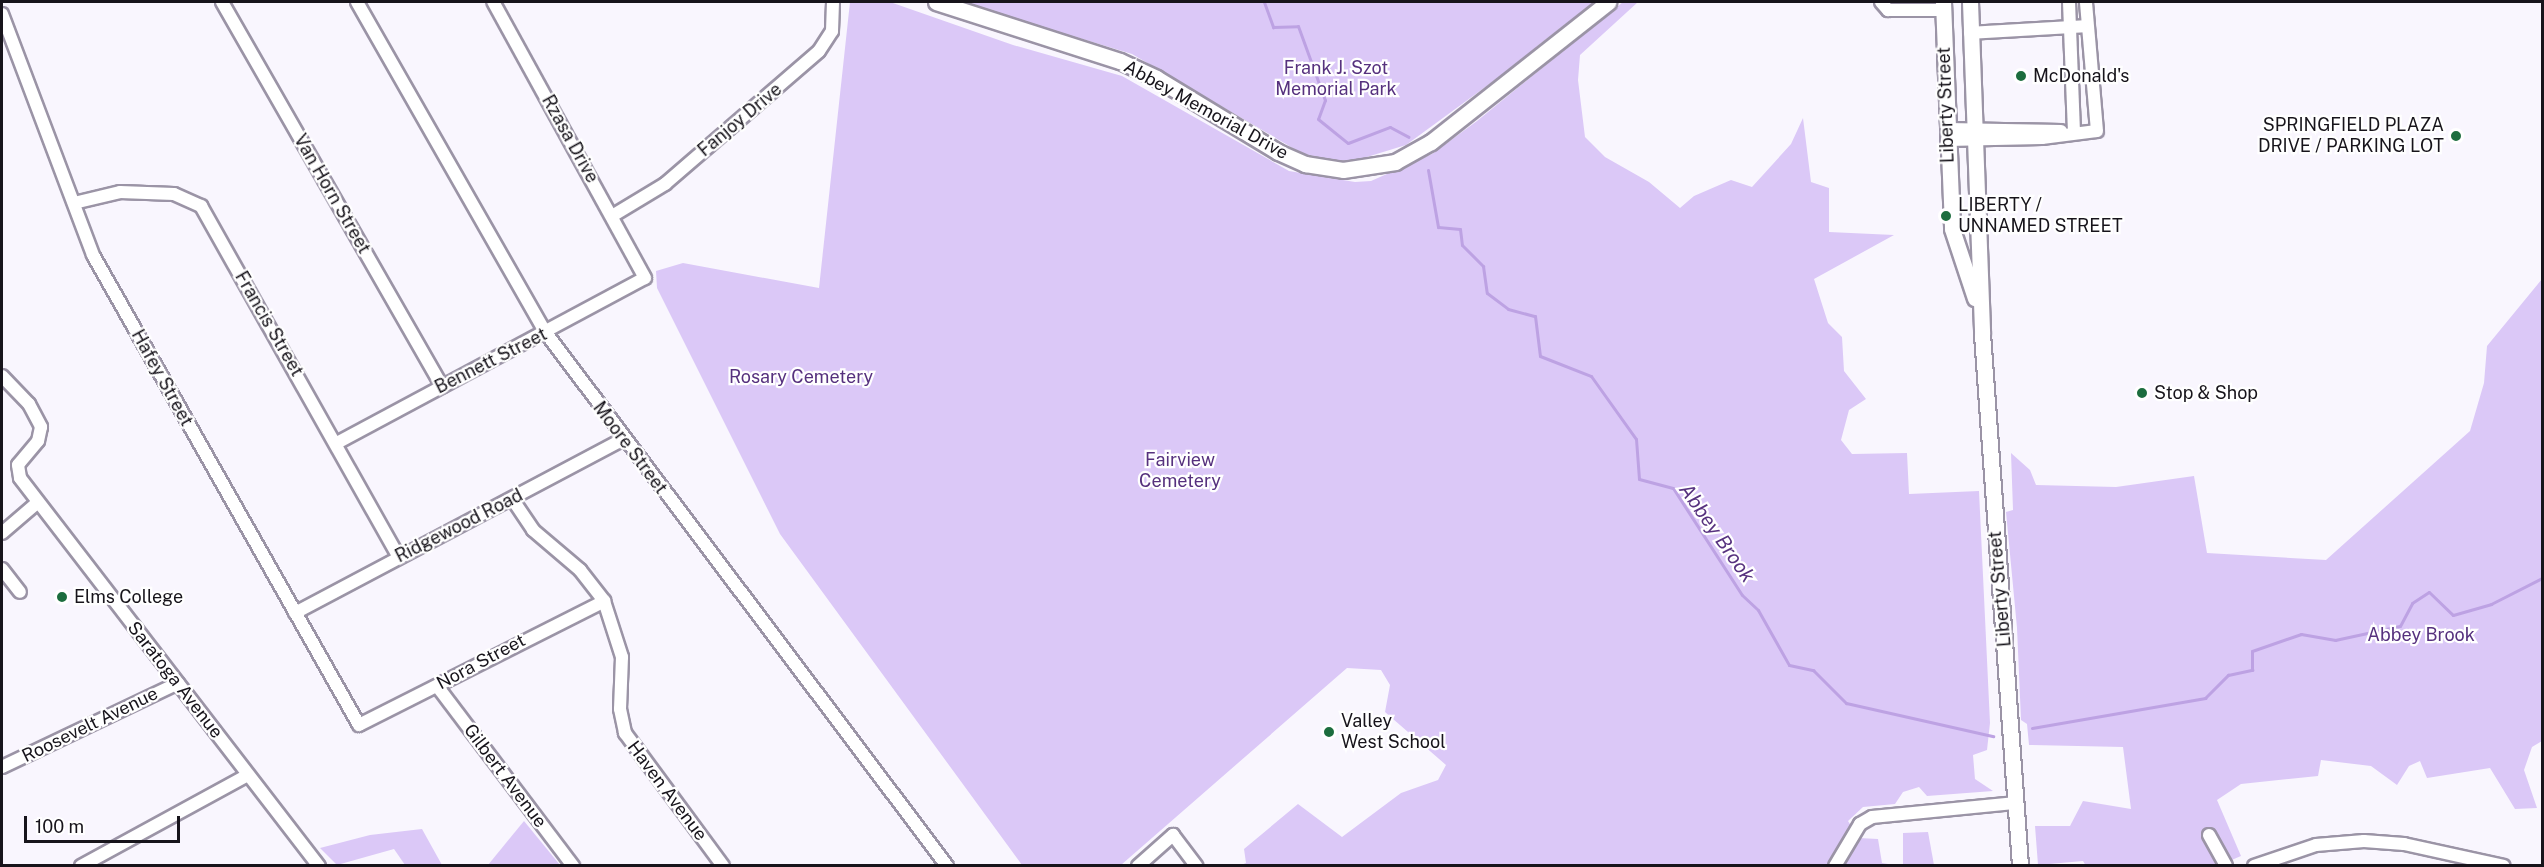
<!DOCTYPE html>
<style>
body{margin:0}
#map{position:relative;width:2544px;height:867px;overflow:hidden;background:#f9f6fe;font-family:"Public Sans",sans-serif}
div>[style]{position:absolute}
.green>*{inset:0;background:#dbc8f7}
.stream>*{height:3px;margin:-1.5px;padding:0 1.5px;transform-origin:1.5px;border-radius:1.5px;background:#bda2e3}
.roads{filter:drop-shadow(2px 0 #9b94a6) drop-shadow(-2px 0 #9b94a6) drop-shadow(0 2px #9b94a6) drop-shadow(0 -2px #9b94a6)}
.minor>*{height:12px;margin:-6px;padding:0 6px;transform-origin:6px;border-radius:6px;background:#fff}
.major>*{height:15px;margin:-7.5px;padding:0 7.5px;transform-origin:7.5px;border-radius:7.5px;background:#fff}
.dots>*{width:16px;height:16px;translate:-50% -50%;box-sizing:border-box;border:3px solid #fff;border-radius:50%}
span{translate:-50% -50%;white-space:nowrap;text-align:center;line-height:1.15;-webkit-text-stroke:4.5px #fff;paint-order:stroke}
.park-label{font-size:18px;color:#56317e}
.poi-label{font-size:18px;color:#17141b}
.left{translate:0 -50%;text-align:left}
.right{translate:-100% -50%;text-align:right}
.street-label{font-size:18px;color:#17141b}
.water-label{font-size:20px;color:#57327f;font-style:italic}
.frame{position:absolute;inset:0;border:3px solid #17141b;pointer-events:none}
.scale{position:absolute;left:24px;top:816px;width:156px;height:27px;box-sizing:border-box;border:3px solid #17141b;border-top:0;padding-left:8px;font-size:18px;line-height:21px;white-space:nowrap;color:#17141b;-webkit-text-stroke:4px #fff;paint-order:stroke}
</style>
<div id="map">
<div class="green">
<div style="clip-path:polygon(850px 2px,890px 2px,1013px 45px,1122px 76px,1289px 171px,1355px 182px,1371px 181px,1432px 154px,1477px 121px,1623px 2px,1638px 2px,1580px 55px,1578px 80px,1585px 137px,1605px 157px,1649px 182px,1680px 208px,1694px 196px,1731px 180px,1752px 187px,1791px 144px,1803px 118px,1811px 182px,1829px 188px,1829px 232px,1894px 235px,1814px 279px,1828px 323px,1842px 337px,1844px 371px,1866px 399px,1849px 410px,1841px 440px,1852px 454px,1907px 453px,1909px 494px,1979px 491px,1990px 723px,1987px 750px,1973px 755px,1975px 779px,1993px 791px,1927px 796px,1919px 787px,1903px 792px,1895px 804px,1863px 807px,1848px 821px,1859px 838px,1878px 839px,1882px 863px,1894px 865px,1241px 865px,1246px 863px,1244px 849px,1298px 804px,1342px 837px,1401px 793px,1438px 780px,1446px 765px,1385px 712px,1390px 685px,1381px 670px,1347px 668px,1121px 865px,1022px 865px,780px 534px,657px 288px,656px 271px,683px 263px,819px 288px)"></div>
<div style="clip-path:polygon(960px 2px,1594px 2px,1536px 47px,1540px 47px,1406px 145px,1357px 160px,1339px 161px,1303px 154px,1132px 54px)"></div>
<div style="clip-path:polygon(2542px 279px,2542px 741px,2532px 747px,2524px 770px,2537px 808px,2515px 809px,2490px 768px,2427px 778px,2420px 761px,2409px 766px,2397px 785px,2371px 766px,2321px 760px,2318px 776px,2241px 784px,2217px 800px,2241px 856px,2220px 865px,2086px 866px,2083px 861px,2038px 865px,2035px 826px,2070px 826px,2083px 801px,2131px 809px,2123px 747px,2029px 745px,2027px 724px,2021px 720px,2017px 628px,2006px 512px,2013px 510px,2011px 453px,2030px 470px,2036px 485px,2116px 487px,2194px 476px,2207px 553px,2326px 560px,2470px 431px,2484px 383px,2487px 346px)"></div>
<div style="clip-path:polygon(524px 821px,560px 865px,488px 865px)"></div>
<div style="clip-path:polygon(422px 829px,442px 865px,405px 865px,394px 849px,337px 865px,320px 848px,370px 835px)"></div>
<div style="clip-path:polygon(1928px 832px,1934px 865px,1903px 865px,1903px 833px)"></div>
</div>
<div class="stream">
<div style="left:1264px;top:2px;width:27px;rotate:70deg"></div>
<div style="left:1273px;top:27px;width:25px;rotate:-2deg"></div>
<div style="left:1298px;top:26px;width:79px;rotate:70deg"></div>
<div style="left:1325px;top:100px;width:20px;rotate:110deg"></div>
<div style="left:1318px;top:119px;width:38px;rotate:39deg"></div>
<div style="left:1348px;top:143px;width:45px;rotate:-20.9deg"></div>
<div style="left:1390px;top:127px;width:21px;rotate:28deg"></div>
<div style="left:1428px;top:170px;width:58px;rotate:80deg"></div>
<div style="left:1438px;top:227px;width:22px;rotate:5deg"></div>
<div style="left:1460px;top:229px;width:16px;rotate:83deg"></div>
<div style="left:1462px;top:245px;width:30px;rotate:45deg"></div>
<div style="left:1483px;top:266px;width:27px;rotate:82deg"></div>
<div style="left:1487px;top:293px;width:26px;rotate:37deg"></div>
<div style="left:1508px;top:309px;width:28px;rotate:15deg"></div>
<div style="left:1535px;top:316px;width:40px;rotate:82.9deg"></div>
<div style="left:1540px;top:356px;width:55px;rotate:21.4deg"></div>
<div style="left:1591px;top:376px;width:77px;rotate:54.5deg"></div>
<div style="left:1636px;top:439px;width:40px;rotate:85.7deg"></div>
<div style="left:1639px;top:479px;width:35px;rotate:15deg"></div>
<div style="left:1673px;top:488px;width:127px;rotate:57.2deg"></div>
<div style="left:1742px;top:595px;width:22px;rotate:43deg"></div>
<div style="left:1758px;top:610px;width:63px;rotate:60.6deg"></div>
<div style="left:1789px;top:665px;width:25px;rotate:12deg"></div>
<div style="left:1813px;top:670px;width:47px;rotate:45deg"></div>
<div style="left:1846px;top:703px;width:151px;rotate:12.7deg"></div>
<div style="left:2032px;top:728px;width:176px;rotate:-9.8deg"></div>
<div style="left:2205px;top:698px;width:33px;rotate:-45deg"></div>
<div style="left:2228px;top:675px;width:25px;rotate:-12deg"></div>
<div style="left:2252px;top:670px;width:19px;rotate:-90deg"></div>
<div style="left:2252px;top:651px;width:52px;rotate:-19.1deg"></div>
<div style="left:2301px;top:634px;width:35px;rotate:10deg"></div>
<div style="left:2335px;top:640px;width:66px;rotate:-12.2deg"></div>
<div style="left:2400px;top:626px;width:26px;rotate:-62deg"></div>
<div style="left:2412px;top:603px;width:20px;rotate:-33deg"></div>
<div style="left:2429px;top:592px;width:33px;rotate:44deg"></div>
<div style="left:2453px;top:615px;width:40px;rotate:-16deg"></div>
<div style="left:2491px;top:604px;width:57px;rotate:-27deg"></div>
</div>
<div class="roads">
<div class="minor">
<div style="left:222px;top:2px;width:443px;rotate:60.2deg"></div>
<div style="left:357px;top:2px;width:381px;rotate:60.3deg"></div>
<div style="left:546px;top:333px;width:667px;rotate:53.04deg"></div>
<div style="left:1881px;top:2px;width:11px;rotate:49deg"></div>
<div style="left:1888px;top:10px;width:55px"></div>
<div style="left:2069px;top:2px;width:130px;rotate:87.8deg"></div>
<div style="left:2px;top:14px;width:258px;rotate:69.3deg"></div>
<div style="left:93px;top:255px;width:540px;rotate:60.49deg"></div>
<div style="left:359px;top:725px;width:275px;rotate:-26.8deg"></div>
<div style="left:1970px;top:33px;width:117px;rotate:-3.4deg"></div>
<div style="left:1947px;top:129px;width:114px;rotate:1deg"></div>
<div style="left:1947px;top:140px;width:95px;rotate:-1.2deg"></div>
<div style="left:2042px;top:138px;width:55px;rotate:-7.3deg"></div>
<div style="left:2097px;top:131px;width:129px;rotate:-94.9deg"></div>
<div style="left:74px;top:203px;width:47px;rotate:-13.4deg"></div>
<div style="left:120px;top:192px;width:54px;rotate:2.1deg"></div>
<div style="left:174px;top:194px;width:30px;rotate:24deg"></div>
<div style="left:201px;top:206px;width:403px;rotate:60.6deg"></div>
<div style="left:612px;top:216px;width:62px;rotate:-31.1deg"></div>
<div style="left:665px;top:184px;width:203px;rotate:-40.8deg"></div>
<div style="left:819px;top:51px;width:24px;rotate:-57deg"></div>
<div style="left:832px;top:31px;width:29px;rotate:-88deg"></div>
<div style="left:2px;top:376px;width:39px;rotate:46deg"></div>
<div style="left:29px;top:404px;width:26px;rotate:62deg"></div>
<div style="left:41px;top:427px;width:14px;rotate:102deg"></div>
<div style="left:38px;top:441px;width:31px;rotate:130deg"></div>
<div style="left:18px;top:465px;width:13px;rotate:81deg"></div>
<div style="left:20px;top:478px;width:490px;rotate:52.4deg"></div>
<div style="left:337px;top:443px;width:349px;rotate:-28.2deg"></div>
<div style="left:645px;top:278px;width:315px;rotate:-118.8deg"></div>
<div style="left:513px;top:500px;width:36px;rotate:56deg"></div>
<div style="left:533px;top:530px;width:62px;rotate:40.4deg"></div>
<div style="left:580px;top:570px;width:39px;rotate:52deg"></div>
<div style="left:604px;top:601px;width:59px;rotate:72.2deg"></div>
<div style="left:622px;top:657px;width:52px;rotate:92.2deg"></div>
<div style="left:620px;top:709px;width:25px;rotate:78deg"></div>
<div style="left:625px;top:733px;width:165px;rotate:53.6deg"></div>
<div style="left:2px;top:533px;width:46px;rotate:-40.6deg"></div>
<div style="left:2px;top:569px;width:29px;rotate:52deg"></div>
<div style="left:295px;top:613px;width:371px;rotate:-27.9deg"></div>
<div style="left:437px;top:686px;width:226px;rotate:52.9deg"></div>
<div style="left:2px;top:767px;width:195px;rotate:-25.5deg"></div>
<div style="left:2209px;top:835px;width:35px;rotate:61deg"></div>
<div style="left:81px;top:866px;width:190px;rotate:-28.6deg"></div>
<div style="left:1138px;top:866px;width:47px;rotate:-41.5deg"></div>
<div style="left:1173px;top:835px;width:39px;rotate:53deg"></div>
<div style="left:1835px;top:866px;width:49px;rotate:-59.2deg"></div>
<div style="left:1860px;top:824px;width:14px;rotate:-30deg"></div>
<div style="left:1872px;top:817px;width:145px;rotate:-5.6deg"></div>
<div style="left:2254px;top:866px;width:65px;rotate:-18.7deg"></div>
<div style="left:2316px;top:845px;width:48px;rotate:-4.8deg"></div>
<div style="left:2364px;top:841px;width:40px;rotate:4.3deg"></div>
<div style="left:2404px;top:844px;width:102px;rotate:12.4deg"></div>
</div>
<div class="major">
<div style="left:936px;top:2px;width:193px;rotate:17.8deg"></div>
<div style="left:1120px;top:61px;width:40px;rotate:25deg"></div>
<div style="left:1156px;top:78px;width:143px;rotate:31.2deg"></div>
<div style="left:1278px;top:152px;width:30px;rotate:24deg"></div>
<div style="left:1305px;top:164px;width:38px;rotate:9deg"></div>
<div style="left:1343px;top:170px;width:53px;rotate:-8.7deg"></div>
<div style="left:1395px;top:162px;width:41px;rotate:-29.1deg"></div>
<div style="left:1431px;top:142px;width:226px;rotate:-38.3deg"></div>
<div style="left:1943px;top:2px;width:227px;rotate:87.7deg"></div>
<div style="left:1952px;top:229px;width:73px;rotate:71.6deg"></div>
<div style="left:1970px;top:2px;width:332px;rotate:87.9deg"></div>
<div style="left:1982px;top:334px;width:533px;rotate:85.91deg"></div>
</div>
</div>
<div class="dots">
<div style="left:2021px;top:76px;background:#1c6d3e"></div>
<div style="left:2456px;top:136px;background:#1c6d3e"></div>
<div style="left:1946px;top:216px;background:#1c6d3e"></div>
<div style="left:2142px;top:393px;background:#1c6d3e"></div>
<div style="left:62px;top:597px;background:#1c6d3e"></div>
<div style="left:1329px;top:732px;background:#1c6d3e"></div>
</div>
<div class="park-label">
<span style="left:1336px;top:79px">Frank J. Szot<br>Memorial Park</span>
<span style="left:801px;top:377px">Rosary Cemetery</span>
<span style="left:1180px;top:471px">Fairview<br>Cemetery</span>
<span style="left:2421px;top:635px">Abbey Brook</span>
</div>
<div class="poi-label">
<span class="left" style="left:2033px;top:76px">McDonald's</span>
<span class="right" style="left:2444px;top:136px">SPRINGFIELD PLAZA<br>DRIVE / PARKING LOT</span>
<span class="left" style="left:1958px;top:216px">LIBERTY /<br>UNNAMED STREET</span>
<span class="left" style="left:2154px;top:393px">Stop &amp; Shop</span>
<span class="left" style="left:74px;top:597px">Elms College</span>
<span class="left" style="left:1341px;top:732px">Valley<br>West School</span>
</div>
<div class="street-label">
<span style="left:1946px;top:105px;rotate:-92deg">Liberty Street</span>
<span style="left:1206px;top:110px;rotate:29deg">Abbey Memorial Drive</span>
<span style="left:740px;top:120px;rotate:-40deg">Fanjoy Drive</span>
<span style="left:570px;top:139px;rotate:61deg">Rzasa Drive</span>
<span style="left:332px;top:194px;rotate:60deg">Van Horn Street</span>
<span style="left:269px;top:324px;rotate:60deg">Francis Street</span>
<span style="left:491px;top:361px;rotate:-27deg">Bennett Street</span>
<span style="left:162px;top:378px;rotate:61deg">Hafey Street</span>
<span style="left:630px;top:448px;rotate:53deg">Moore Street</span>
<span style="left:459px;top:526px;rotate:-27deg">Ridgewood Road</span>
<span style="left:2000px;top:589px;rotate:-95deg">Liberty Street</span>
<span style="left:481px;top:662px;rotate:-28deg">Nora Street</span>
<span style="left:175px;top:680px;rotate:52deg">Saratoga Avenue</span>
<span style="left:90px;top:725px;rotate:-26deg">Roosevelt Avenue</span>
<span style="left:505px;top:776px;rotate:53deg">Gilbert Avenue</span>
<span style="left:667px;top:791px;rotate:53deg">Haven Avenue</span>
</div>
<div class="water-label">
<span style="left:1717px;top:533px;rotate:55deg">Abbey Brook</span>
</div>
<div class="frame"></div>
<div class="scale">100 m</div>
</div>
